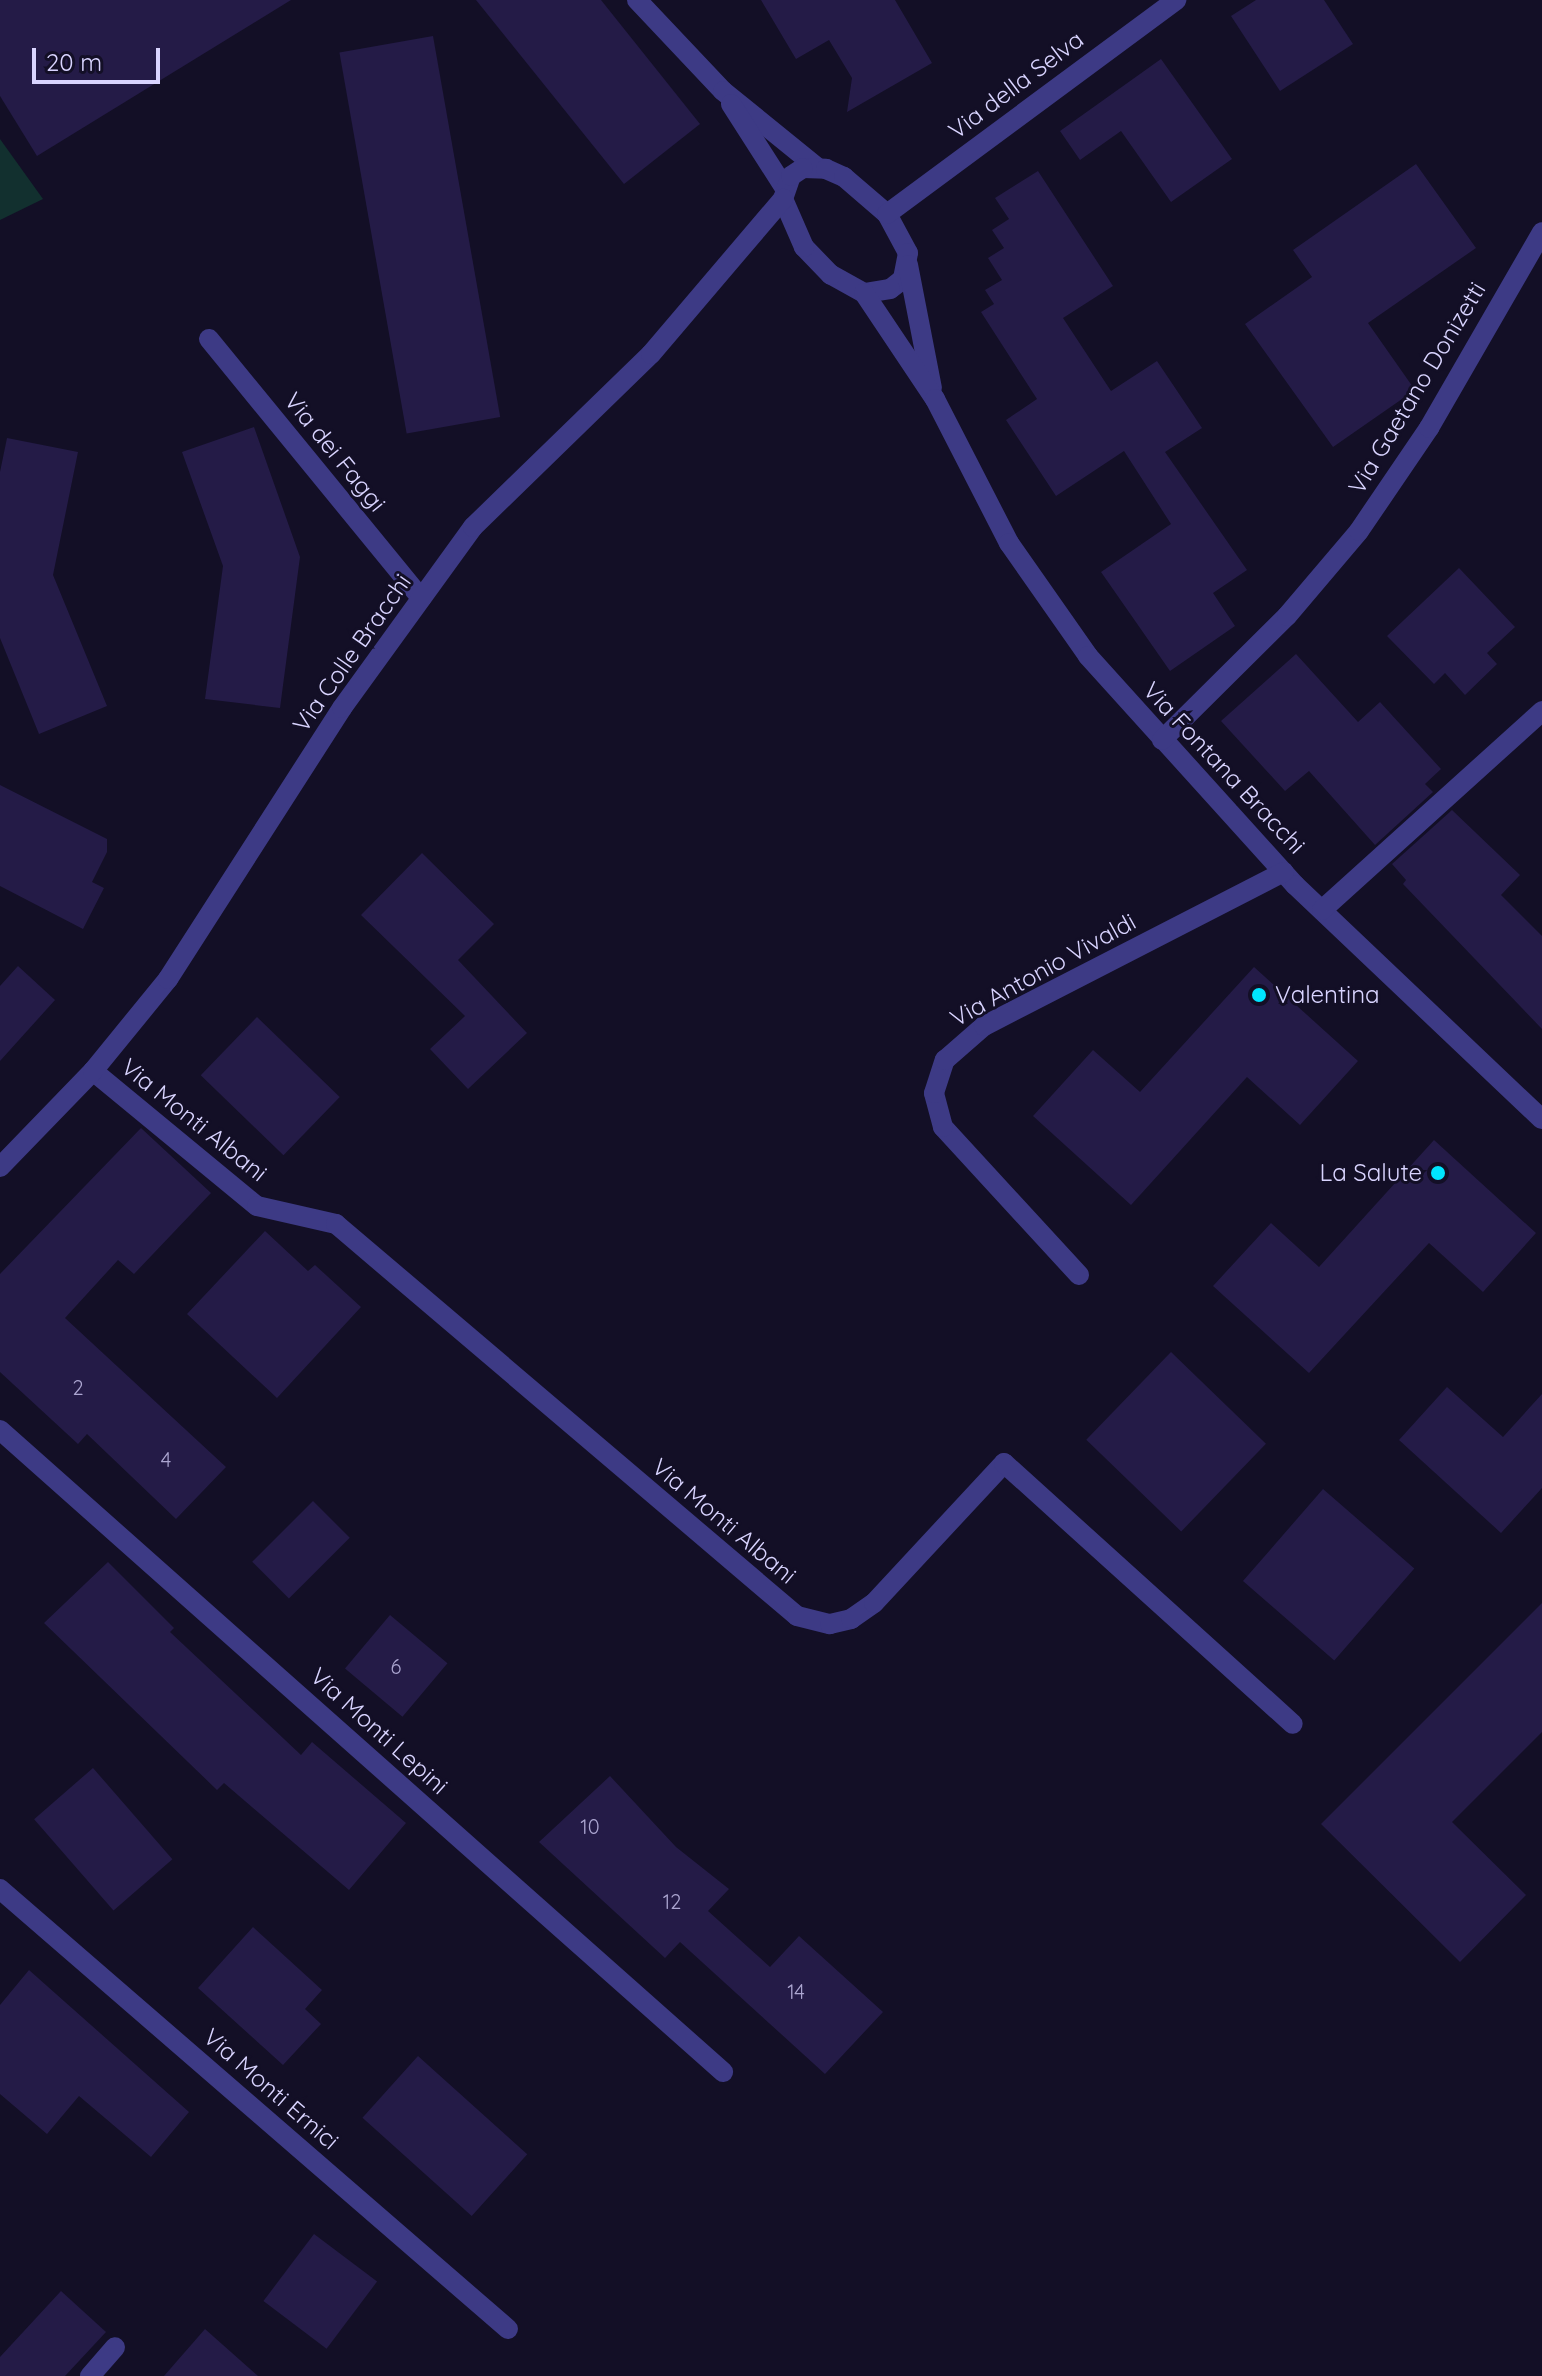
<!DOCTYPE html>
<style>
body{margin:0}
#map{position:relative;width:1542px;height:2376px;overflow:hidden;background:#130f26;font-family:Quicksand,sans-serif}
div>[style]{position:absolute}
.green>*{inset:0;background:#12302f}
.building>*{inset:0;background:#241b47;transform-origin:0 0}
.minor>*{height:20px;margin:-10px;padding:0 10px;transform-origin:10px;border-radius:10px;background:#3d3a85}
.dots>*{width:22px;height:22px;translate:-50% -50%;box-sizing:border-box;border:4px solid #130f26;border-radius:50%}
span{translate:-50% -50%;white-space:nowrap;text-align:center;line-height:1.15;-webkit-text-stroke:6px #130f26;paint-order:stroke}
.number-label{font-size:20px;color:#aca6d1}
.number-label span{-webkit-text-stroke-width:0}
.street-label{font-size:24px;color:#d9d4ff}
.poi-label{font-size:24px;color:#d9d4ff}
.left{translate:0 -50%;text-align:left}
.right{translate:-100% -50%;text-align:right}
.scale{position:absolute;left:32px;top:48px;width:128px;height:36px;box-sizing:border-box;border:4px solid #d9d4ff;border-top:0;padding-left:10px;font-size:24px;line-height:28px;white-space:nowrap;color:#d9d4ff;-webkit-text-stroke:6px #130f26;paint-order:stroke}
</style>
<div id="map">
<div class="green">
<div style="clip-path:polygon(0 139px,43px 199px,0 220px)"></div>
</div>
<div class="building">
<div style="clip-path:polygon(0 0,291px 0,37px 156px,0 96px)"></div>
<div style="clip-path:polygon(476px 0,601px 0,700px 124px,624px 184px)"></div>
<div style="clip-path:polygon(761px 0,895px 0,932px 63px,847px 112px,852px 78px,829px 40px,796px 59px)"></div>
<div style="clip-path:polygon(1256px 0,1324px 0,1353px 44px,1280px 91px,1231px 16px)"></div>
<div style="left:433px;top:36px;width:387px;height:95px;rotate:80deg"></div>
<div style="clip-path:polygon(1161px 59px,1232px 159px,1171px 202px,1121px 131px,1080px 160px,1060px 131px)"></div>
<div style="clip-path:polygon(1416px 164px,1476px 248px,1368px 323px,1415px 390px,1333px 447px,1245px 324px,1312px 277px,1293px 250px)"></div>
<div style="clip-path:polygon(1038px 171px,1113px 286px,1063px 318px,1111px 391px,1157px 361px,1202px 428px,1165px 452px,1247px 570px,1213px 593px,1235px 626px,1170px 671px,1101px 572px,1171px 524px,1124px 451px,1056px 496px,1006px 420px,1037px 399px,981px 312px,994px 304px,985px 290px,1002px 280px,988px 258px,1004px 248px,992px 230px,1009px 219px,995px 198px)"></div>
<div style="clip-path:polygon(254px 427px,300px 557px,280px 708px,205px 699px,223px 566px,182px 452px)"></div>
<div style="clip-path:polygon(7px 438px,78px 452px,53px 575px,107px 706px,39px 734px,0 638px,0 472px)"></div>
<div style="clip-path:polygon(1459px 568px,1515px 627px,1487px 653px,1497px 664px,1465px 695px,1445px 673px,1434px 684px,1387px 636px)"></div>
<div style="clip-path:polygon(1296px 654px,1358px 722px,1380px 702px,1441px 769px,1425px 784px,1433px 792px,1375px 845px,1309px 771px,1285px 791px,1221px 721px)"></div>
<div style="clip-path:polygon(0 785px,107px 839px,107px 852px,92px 882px,104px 888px,83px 929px,0 886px)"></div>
<div style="clip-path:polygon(1452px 810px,1520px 875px,1501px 895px,1542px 936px,1542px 1029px,1403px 884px,1406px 880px,1392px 864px)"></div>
<div style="clip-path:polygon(422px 853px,494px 924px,458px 960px,527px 1033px,468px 1089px,430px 1049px,465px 1016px,361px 915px)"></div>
<div style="clip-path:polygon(18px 966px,55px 1000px,0 1061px,0 986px)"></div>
<div style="clip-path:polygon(1254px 967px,1358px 1061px,1300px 1125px,1247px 1077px,1131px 1205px,1033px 1116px,1093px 1050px,1140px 1092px)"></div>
<div style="left:257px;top:1017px;width:115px;height:81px;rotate:44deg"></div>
<div style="clip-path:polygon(141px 1128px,211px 1193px,134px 1274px,118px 1260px,65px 1318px,226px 1467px,176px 1519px,87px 1434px,78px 1444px,0 1372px,0 1274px)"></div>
<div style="clip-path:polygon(1434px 1140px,1536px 1233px,1483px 1292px,1429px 1243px,1309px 1373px,1213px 1286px,1271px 1223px,1319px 1267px)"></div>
<div style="clip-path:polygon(265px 1231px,308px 1271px,315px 1265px,361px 1307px,277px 1398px,187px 1314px)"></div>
<div style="left:1171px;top:1352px;width:132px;height:122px;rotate:44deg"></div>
<div style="clip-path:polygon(1447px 1387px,1503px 1437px,1542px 1394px,1542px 1488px,1501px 1533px,1399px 1440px)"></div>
<div style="left:1323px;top:1489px;width:121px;height:122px;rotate:41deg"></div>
<div style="left:313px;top:1501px;width:52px;height:86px;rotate:45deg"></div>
<div style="clip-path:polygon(108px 1562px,174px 1628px,170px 1632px,301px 1755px,312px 1742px,406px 1823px,349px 1890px,224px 1783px,217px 1790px,44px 1623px)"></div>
<div style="clip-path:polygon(1542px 1603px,1542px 1732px,1452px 1822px,1526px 1895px,1460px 1962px,1321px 1824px)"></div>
<div style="left:390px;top:1615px;width:75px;height:70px;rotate:40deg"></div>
<div style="left:93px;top:1768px;width:121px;height:78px;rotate:49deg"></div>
<div style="clip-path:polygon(610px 1776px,676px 1847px,729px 1889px,708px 1911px,770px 1967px,799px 1936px,883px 2012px,825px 2074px,680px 1942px,665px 1958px,539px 1842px)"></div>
<div style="clip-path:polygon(253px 1927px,322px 1990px,305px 2009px,321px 2024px,283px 2065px,198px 1988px)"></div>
<div style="clip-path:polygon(29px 1970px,189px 2112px,151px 2157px,79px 2096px,47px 2134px,0 2094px,0 2005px)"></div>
<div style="left:418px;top:2056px;width:147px;height:83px;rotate:42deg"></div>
<div style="left:314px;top:2234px;width:79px;height:84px;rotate:37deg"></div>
<div style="clip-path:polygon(61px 2291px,106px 2332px,65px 2376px,0 2376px,0 2357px)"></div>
<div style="clip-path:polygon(205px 2329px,258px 2376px,164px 2376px)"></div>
</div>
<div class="minor">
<div style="left:637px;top:0;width:125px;rotate:46.6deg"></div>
<div style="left:723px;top:91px;width:121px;rotate:39deg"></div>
<div style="left:731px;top:104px;width:98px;rotate:57.4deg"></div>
<div style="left:803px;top:168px;width:23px;rotate:2deg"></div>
<div style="left:826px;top:169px;width:20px;rotate:24deg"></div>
<div style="left:844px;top:177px;width:57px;rotate:40.7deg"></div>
<div style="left:887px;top:214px;width:44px;rotate:61.7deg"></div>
<div style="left:908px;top:253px;width:26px;rotate:101deg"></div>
<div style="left:903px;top:279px;width:16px;rotate:142deg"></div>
<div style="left:890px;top:289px;width:26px;rotate:171deg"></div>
<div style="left:864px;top:293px;width:38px;rotate:-151deg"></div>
<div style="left:831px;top:275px;width:39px;rotate:-134deg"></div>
<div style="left:804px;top:247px;width:52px;rotate:-113.6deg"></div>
<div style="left:783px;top:199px;width:24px;rotate:-71deg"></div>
<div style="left:791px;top:176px;width:14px;rotate:-34deg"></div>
<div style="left:887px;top:214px;width:360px;rotate:-36.5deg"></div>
<div style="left:908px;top:265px;width:125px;rotate:79deg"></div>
<div style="left:864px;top:293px;width:128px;rotate:56.2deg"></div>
<div style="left:935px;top:399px;width:162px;rotate:62.8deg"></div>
<div style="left:1009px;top:543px;width:138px;rotate:55deg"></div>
<div style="left:1088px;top:656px;width:309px;rotate:47.9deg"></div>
<div style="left:1295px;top:885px;width:340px;rotate:43.5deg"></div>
<div style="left:209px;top:339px;width:335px;rotate:50.7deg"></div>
<div style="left:1162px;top:740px;width:176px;rotate:-44.8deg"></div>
<div style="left:1287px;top:616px;width:111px;rotate:-49.7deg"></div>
<div style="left:1359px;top:531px;width:125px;rotate:-55.8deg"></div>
<div style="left:1429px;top:428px;width:226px;rotate:-60deg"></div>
<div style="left:1322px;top:910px;width:297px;rotate:-42.1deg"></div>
<div style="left:93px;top:1071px;width:212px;rotate:39.5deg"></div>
<div style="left:257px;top:1206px;width:81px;rotate:12.8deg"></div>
<div style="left:336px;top:1224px;width:605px;rotate:40.38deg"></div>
<div style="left:797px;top:1616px;width:34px;rotate:14deg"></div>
<div style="left:830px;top:1624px;width:22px;rotate:-13deg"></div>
<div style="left:851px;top:1619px;width:28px;rotate:-35deg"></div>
<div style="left:874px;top:1603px;width:191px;rotate:-47.1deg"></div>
<div style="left:1004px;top:1463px;width:389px;rotate:42.1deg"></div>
<div style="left:0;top:1167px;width:134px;rotate:-45.9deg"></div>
<div style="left:93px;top:1071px;width:119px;rotate:-50.8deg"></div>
<div style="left:168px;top:979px;width:322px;rotate:-57.3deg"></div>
<div style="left:342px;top:708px;width:223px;rotate:-54.1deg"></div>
<div style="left:473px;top:527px;width:248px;rotate:-44.2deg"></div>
<div style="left:651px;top:354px;width:204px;rotate:-49.6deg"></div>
<div style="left:1079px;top:1275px;width:201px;rotate:-132.6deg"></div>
<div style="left:943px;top:1127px;width:35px;rotate:-105deg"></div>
<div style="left:934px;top:1093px;width:35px;rotate:-72deg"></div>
<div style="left:945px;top:1060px;width:52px;rotate:-41.1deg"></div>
<div style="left:984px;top:1026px;width:337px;rotate:-27.2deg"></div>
<div style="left:0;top:1430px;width:967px;rotate:41.6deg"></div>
<div style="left:0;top:1889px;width:672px;rotate:40.9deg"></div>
<div style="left:90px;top:2376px;width:38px;rotate:-49deg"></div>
</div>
<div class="dots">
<div style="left:1259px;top:995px;background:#00e5ff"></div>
<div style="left:1438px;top:1173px;background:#00e5ff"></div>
</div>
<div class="number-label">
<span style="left:78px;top:1387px">2</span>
<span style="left:166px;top:1459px">4</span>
<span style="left:396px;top:1666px">6</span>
<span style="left:590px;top:1826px">10</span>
<span style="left:672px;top:1901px">12</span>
<span style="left:796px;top:1991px">14</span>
</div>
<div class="street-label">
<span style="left:1016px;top:85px;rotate:-37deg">Via della Selva</span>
<span style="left:1417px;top:388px;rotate:-59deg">Via Gaetano Donizetti</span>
<span style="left:335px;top:452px;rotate:51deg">Via dei Faggi</span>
<span style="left:352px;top:653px;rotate:-55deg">Via Colle Bracchi</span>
<span style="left:1224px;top:768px;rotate:47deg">Via Fontana Bracchi</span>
<span style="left:1043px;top:970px;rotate:-29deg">Via Antonio Vivaldi</span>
<span style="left:194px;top:1120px;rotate:39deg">Via Monti Albani</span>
<span style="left:724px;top:1521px;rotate:40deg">Via Monti Albani</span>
<span style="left:379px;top:1731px;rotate:42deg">Via Monti Lepini</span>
<span style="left:271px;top:2089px;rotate:41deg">Via Monti Ernici</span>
</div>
<div class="poi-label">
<span class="left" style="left:1275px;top:995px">Valentina</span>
<span class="right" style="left:1422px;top:1173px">La Salute</span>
</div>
<div class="scale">20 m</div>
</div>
